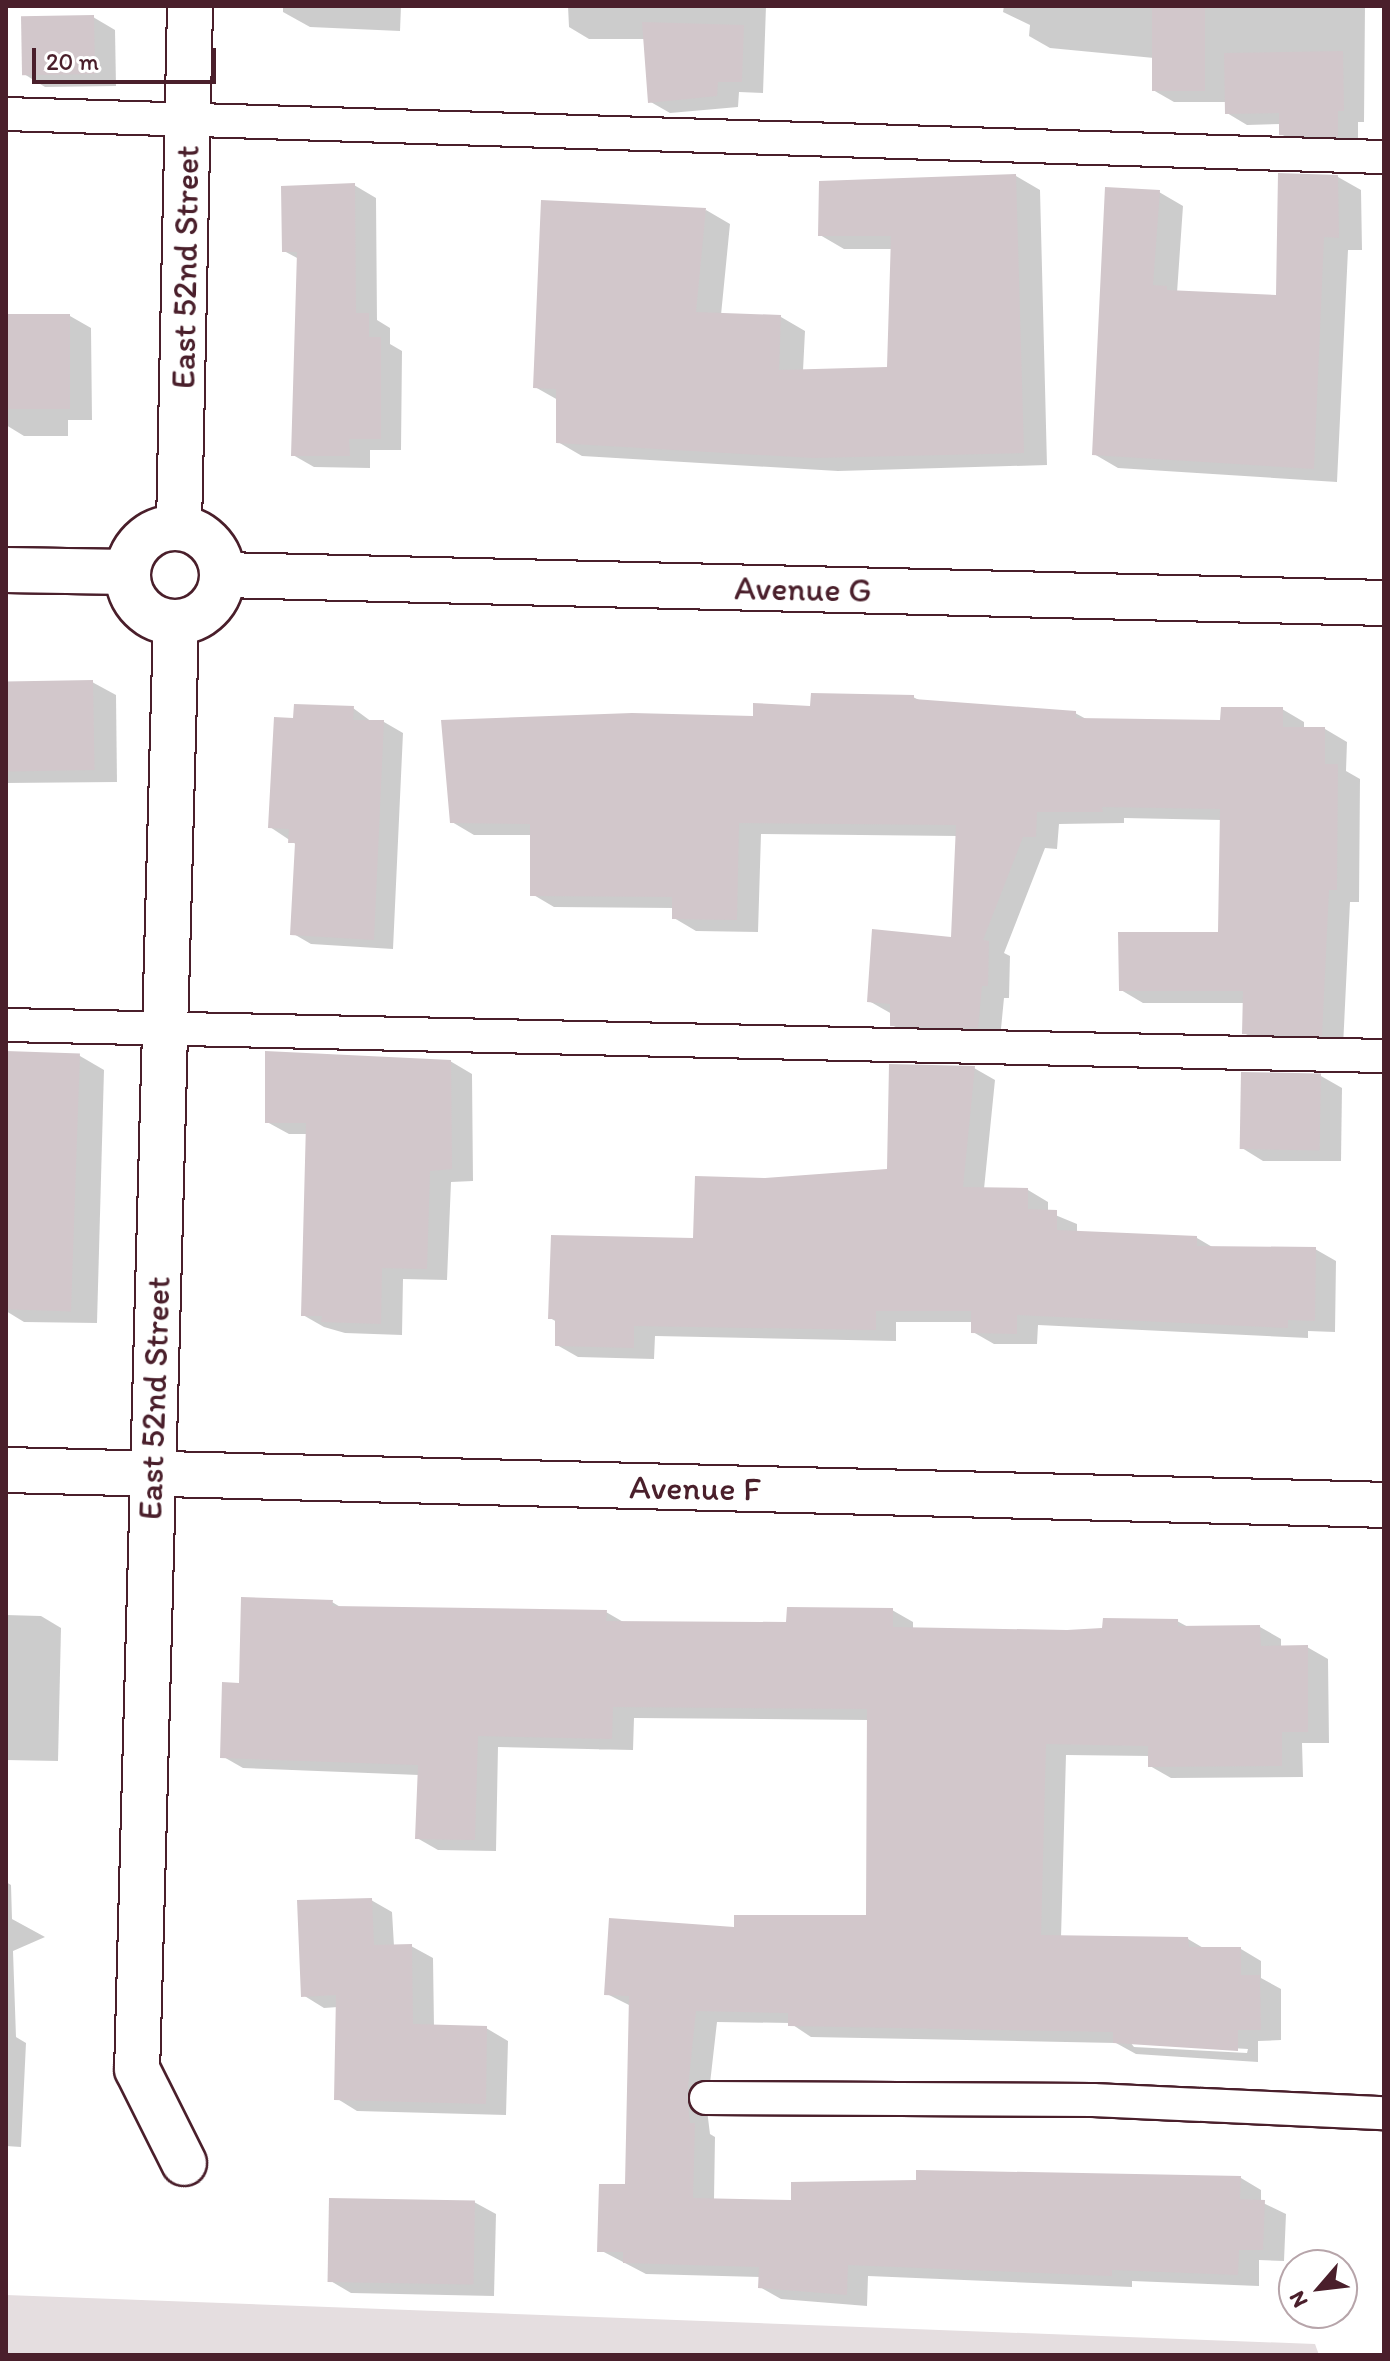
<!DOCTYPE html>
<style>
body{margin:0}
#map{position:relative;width:1390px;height:2361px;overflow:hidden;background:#fff;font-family:Itim,sans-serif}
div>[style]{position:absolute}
.green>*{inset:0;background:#e5dee0}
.shadow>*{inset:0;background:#0003}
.building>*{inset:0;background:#d2c7cb;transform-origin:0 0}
.roads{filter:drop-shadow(2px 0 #4a1f2b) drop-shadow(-2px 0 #4a1f2b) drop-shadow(0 2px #4a1f2b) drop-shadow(0 -2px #4a1f2b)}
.lane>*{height:32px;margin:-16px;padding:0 16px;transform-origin:16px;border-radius:16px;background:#fff}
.street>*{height:44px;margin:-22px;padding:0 22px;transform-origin:22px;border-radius:22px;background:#fff}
.street>.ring{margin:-22px;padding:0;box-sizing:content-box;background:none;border:44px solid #fff;border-radius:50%}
span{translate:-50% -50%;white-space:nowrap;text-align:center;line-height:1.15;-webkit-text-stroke:6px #fff;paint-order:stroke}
.street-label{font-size:34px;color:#4a1f2b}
.frame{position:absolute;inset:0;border:8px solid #4a1f2b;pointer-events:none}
.north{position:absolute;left:1278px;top:2249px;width:80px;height:80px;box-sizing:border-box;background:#fff;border:2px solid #b7a5aa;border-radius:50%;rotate:242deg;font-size:22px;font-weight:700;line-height:32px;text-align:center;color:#4a1f2b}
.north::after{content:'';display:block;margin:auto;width:28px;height:36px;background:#4a1f2b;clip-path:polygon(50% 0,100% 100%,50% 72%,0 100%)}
.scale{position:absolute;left:32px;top:48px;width:184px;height:36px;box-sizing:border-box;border:4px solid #4a1f2b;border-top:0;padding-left:10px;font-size:24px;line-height:28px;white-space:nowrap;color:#4a1f2b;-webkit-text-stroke:6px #fff;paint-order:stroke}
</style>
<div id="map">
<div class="green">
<div style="clip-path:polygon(6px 2295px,1315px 2344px,1319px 2355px,6px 2355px)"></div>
</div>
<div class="shadow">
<div style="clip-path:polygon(283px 6px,401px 6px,400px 31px,310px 27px,283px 12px)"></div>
<div style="clip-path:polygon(568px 6px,766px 6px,763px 93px,739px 92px,738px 107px,670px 113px,649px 101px,645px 39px,589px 39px,569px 27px)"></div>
<div style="clip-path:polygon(1004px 6px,1365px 6px,1364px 122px,1358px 122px,1358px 147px,1302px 146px,1281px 134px,1281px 124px,1247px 125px,1227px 113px,1226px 102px,1174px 102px,1153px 90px,1154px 58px,1050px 48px,1029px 36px,1030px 25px,1003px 12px)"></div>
<div style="clip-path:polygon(93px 17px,115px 30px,116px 86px,45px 87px,24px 74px)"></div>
<div style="clip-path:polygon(1016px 176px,1040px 190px,1047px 465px,838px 471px,582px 456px,558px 442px,558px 400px,535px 387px,706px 210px,730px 224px,721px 315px,781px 317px,805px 331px,803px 371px,889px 369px,892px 249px,844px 249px,820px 235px)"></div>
<div style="clip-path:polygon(1338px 177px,1361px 190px,1362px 250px,1348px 250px,1337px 482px,1118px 468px,1094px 454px,1159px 192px,1183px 206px,1177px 293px,1278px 297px)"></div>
<div style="clip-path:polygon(354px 185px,376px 198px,377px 320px,390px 328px,390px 344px,402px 351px,401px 450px,370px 450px,370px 468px,314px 467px,293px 455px,299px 259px,284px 251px)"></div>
<div style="clip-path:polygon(6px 316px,70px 316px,91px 328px,92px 420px,68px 420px,68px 436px,24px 436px,6px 425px)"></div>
<div style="clip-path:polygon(92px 682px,116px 695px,117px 782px,6px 783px,6px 683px)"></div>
<div style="clip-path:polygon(913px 697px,923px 702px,1075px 713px,1088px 720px,1222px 722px,1282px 709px,1304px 722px,1304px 729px,1325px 729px,1347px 742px,1346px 771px,1360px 779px,1359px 902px,1350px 902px,1343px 1047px,1266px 1045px,1244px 1033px,1245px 1003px,1143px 1003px,1121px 990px,1220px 934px,1221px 820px,1124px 818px,1124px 823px,1059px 824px,1057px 849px,1045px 848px,1004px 953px,1010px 956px,1009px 998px,1004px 998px,1000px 1039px,914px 1037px,892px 1025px,892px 1014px,869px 1001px,953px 939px,958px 836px,761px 834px,758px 932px,696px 931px,674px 918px,674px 908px,554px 907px,532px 894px,532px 835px,474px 835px,452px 822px,755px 718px)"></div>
<div style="clip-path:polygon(353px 708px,372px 722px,384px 722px,403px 733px,393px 949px,311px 944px,292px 933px,297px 845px,270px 827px,295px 720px)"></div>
<div style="clip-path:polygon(6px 1053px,80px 1056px,104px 1070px,97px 1323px,24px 1322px,6px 1311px)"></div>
<div style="clip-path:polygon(450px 1061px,472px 1074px,473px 1181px,451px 1182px,447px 1280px,403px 1279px,402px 1335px,345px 1333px,324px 1327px,303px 1315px,308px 1134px,289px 1134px,267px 1122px)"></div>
<div style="clip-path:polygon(974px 1068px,995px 1080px,984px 1189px,1028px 1190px,1048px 1202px,1048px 1212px,1077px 1224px,1077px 1233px,1197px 1238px,1214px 1248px,1315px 1249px,1336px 1261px,1335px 1332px,1308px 1331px,1308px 1338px,1038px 1325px,1037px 1344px,994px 1344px,973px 1332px,973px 1322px,896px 1322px,896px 1341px,655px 1336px,654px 1359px,578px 1357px,557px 1345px,557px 1322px,550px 1318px,695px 1240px,765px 1180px,889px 1170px)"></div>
<div style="clip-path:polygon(1321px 1076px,1342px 1088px,1341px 1161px,1263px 1161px,1242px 1148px)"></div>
<div style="clip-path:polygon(evenodd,332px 1602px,342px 1608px,606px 1612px,625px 1623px,788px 1624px,892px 1610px,913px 1622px,913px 1630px,1067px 1632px,1177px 1621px,1190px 1628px,1260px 1627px,1281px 1639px,1281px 1647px,1307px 1647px,1328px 1659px,1329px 1743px,1302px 1743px,1303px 1777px,1171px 1778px,1150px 1766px,1150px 1756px,1066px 1755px,1061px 1938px,1188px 1939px,1205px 1949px,1241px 1949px,1261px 1961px,1261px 1978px,1281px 1989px,1281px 2040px,1258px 2041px,1258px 2062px,1136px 2054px,1116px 2043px,811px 2037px,790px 2023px,717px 2022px,707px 2110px,710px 2134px,715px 2137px,714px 2200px,793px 2202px,1241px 2178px,1261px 2190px,1261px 2202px,1286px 2214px,1284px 2261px,1259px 2260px,1259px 2286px,1132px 2281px,1132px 2287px,868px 2276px,867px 2306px,781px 2299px,760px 2287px,760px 2277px,646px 2274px,600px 2250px,627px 2186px,631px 2006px,607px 1994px,736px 1929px,867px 1917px,869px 1720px,634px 1718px,633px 1750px,498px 1747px,496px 1851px,438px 1850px,417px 1838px,419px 1775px,243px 1768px,222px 1756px,241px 1685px,332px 1602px,1130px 2042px,1248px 2049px,1247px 2053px,1134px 2047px,1130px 2042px)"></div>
<div style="clip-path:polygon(6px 1615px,41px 1616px,61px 1628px,58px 1761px,6px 1760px)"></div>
<div style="clip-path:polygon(6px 1882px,11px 1885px,12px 1919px,45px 1937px,13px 1951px,16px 2037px,26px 2043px,21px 2147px,6px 2146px)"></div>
<div style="clip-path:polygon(371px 1900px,392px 1912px,394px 1946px,411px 1946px,433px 1958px,434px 2027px,486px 2028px,508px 2041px,506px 2115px,357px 2111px,336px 2098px,338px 2007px,324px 2008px,303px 1995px)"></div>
<div style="clip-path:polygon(474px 2202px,496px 2214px,494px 2296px,351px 2293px,329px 2280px)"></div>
</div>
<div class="building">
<div style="left:1152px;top:6px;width:53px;height:85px"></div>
<div style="left:94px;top:15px;width:59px;height:73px;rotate:89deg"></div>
<div style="clip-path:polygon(642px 22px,744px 25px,742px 82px,718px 82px,717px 96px,648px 103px)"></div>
<div style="clip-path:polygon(1343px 51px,1344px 111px,1338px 111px,1338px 137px,1279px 135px,1279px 113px,1225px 114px,1224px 53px)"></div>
<div style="clip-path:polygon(1278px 173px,1338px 175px,1339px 238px,1324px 237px,1314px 469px,1092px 455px,1105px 187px,1160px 190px,1153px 285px,1167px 286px,1167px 290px,1276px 295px)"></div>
<div style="clip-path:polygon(1016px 174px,1024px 453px,813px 458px,556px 443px,556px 389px,533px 388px,541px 200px,706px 208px,696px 312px,781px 315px,779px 370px,887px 367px,891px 236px,818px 236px,819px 181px)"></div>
<div style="clip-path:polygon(355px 183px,356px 313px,369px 313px,369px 337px,381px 337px,381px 439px,349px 439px,350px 456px,291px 456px,297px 252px,282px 252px,281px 186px)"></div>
<div style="left:6px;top:314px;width:64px;height:95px"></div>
<div style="left:93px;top:680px;width:90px;height:87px;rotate:89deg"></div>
<div style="clip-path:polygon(811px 693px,914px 695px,914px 699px,1076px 711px,1076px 718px,1220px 720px,1221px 707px,1283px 707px,1283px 727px,1325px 727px,1325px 764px,1338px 764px,1337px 890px,1329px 890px,1322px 1036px,1242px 1034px,1243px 991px,1119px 991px,1118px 932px,1218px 932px,1220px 809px,1102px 807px,1103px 812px,1037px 812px,1036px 837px,1023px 837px,983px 940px,989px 941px,988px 986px,982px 986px,978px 1028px,890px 1026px,890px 1004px,867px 1002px,872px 929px,951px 937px,956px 825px,739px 823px,737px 920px,672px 919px,672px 897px,530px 896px,530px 824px,450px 823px,441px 720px,632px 713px,753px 716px,753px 703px,810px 706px)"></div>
<div style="clip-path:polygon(294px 704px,354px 706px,353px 720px,384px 720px,374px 940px,290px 935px,295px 843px,288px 843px,289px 829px,268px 828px,274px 717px,293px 718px)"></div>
<div style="left:6px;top:1051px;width:74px;height:258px;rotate:2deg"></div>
<div style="clip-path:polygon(265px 1051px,451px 1060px,452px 1169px,430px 1171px,427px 1269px,382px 1268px,381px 1324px,321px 1322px,322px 1316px,301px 1316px,306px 1123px,265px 1123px)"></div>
<div style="clip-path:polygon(889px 1064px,975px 1066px,963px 1187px,1028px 1188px,1028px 1209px,1057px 1210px,1057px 1230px,1197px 1236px,1197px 1246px,1316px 1247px,1315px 1321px,1288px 1320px,1288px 1328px,1017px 1315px,1017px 1334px,971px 1333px,971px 1311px,876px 1311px,876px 1330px,634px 1326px,634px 1348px,555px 1346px,555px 1319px,548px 1319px,551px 1235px,693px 1238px,695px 1176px,765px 1178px,887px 1169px)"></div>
<div style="left:1241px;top:1072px;width:80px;height:77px;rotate:1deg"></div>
<div style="clip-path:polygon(241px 1597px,333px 1600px,332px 1606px,607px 1610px,606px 1621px,786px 1622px,787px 1607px,893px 1608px,893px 1627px,1067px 1630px,1102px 1628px,1103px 1618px,1178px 1619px,1178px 1626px,1260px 1625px,1261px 1646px,1308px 1645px,1308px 1732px,1282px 1732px,1282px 1766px,1148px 1767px,1148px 1746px,1046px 1744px,1041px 1935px,1188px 1937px,1189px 1947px,1241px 1947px,1241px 1975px,1260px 1975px,1261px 2030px,1238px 2030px,1238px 2051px,1113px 2043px,1113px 2032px,788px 2026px,788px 2013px,696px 2011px,687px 2097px,690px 2123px,695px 2123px,693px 2198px,791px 2200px,791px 2182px,916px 2180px,916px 2170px,1241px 2176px,1240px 2199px,1265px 2200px,1263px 2250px,1239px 2250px,1238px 2275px,1112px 2270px,1112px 2276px,848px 2265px,847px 2295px,758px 2288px,759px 2267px,623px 2263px,623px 2252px,597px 2252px,599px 2184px,625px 2184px,629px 1996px,604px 1995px,609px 1918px,734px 1927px,734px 1915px,866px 1915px,867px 1709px,613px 1707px,612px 1739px,478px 1736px,475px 1840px,415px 1839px,418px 1765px,220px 1758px,222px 1682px,239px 1683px)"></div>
<div style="clip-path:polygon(372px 1898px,374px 1945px,412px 1944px,413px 2024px,487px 2026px,486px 2104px,334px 2100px,336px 1995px,301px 1997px,297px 1900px)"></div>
<div style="left:329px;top:2198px;width:146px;height:84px;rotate:1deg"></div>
</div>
<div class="roads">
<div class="lane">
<div style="left:6px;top:114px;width:1379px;rotate:1.79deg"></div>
<div style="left:6px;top:1025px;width:1378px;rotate:1.29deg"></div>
<div style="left:706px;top:2098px;width:387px;rotate:0.3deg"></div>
<div style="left:1093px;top:2100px;width:291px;rotate:2.6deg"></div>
</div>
<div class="street">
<div style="left:179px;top:527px;width:521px;rotate:-88.79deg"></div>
<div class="ring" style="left:128px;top:528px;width:50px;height:50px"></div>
<div style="left:6px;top:570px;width:122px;rotate:0.9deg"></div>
<div style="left:223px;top:575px;width:1161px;rotate:1.38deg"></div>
<div style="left:176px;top:622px;width:1448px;rotate:91.54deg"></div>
<div style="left:137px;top:2069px;width:105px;rotate:63.4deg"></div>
<div style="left:6px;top:1470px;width:1378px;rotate:1.45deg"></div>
</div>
</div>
<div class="street-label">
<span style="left:185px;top:267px;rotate:-89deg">East 52nd Street</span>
<span style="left:803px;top:589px;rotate:1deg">Avenue G</span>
<span style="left:154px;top:1398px;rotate:-88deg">East 52nd Street</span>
<span style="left:695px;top:1488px;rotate:1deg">Avenue F</span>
</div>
<div class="frame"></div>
<div class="north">N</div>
<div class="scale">20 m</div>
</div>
